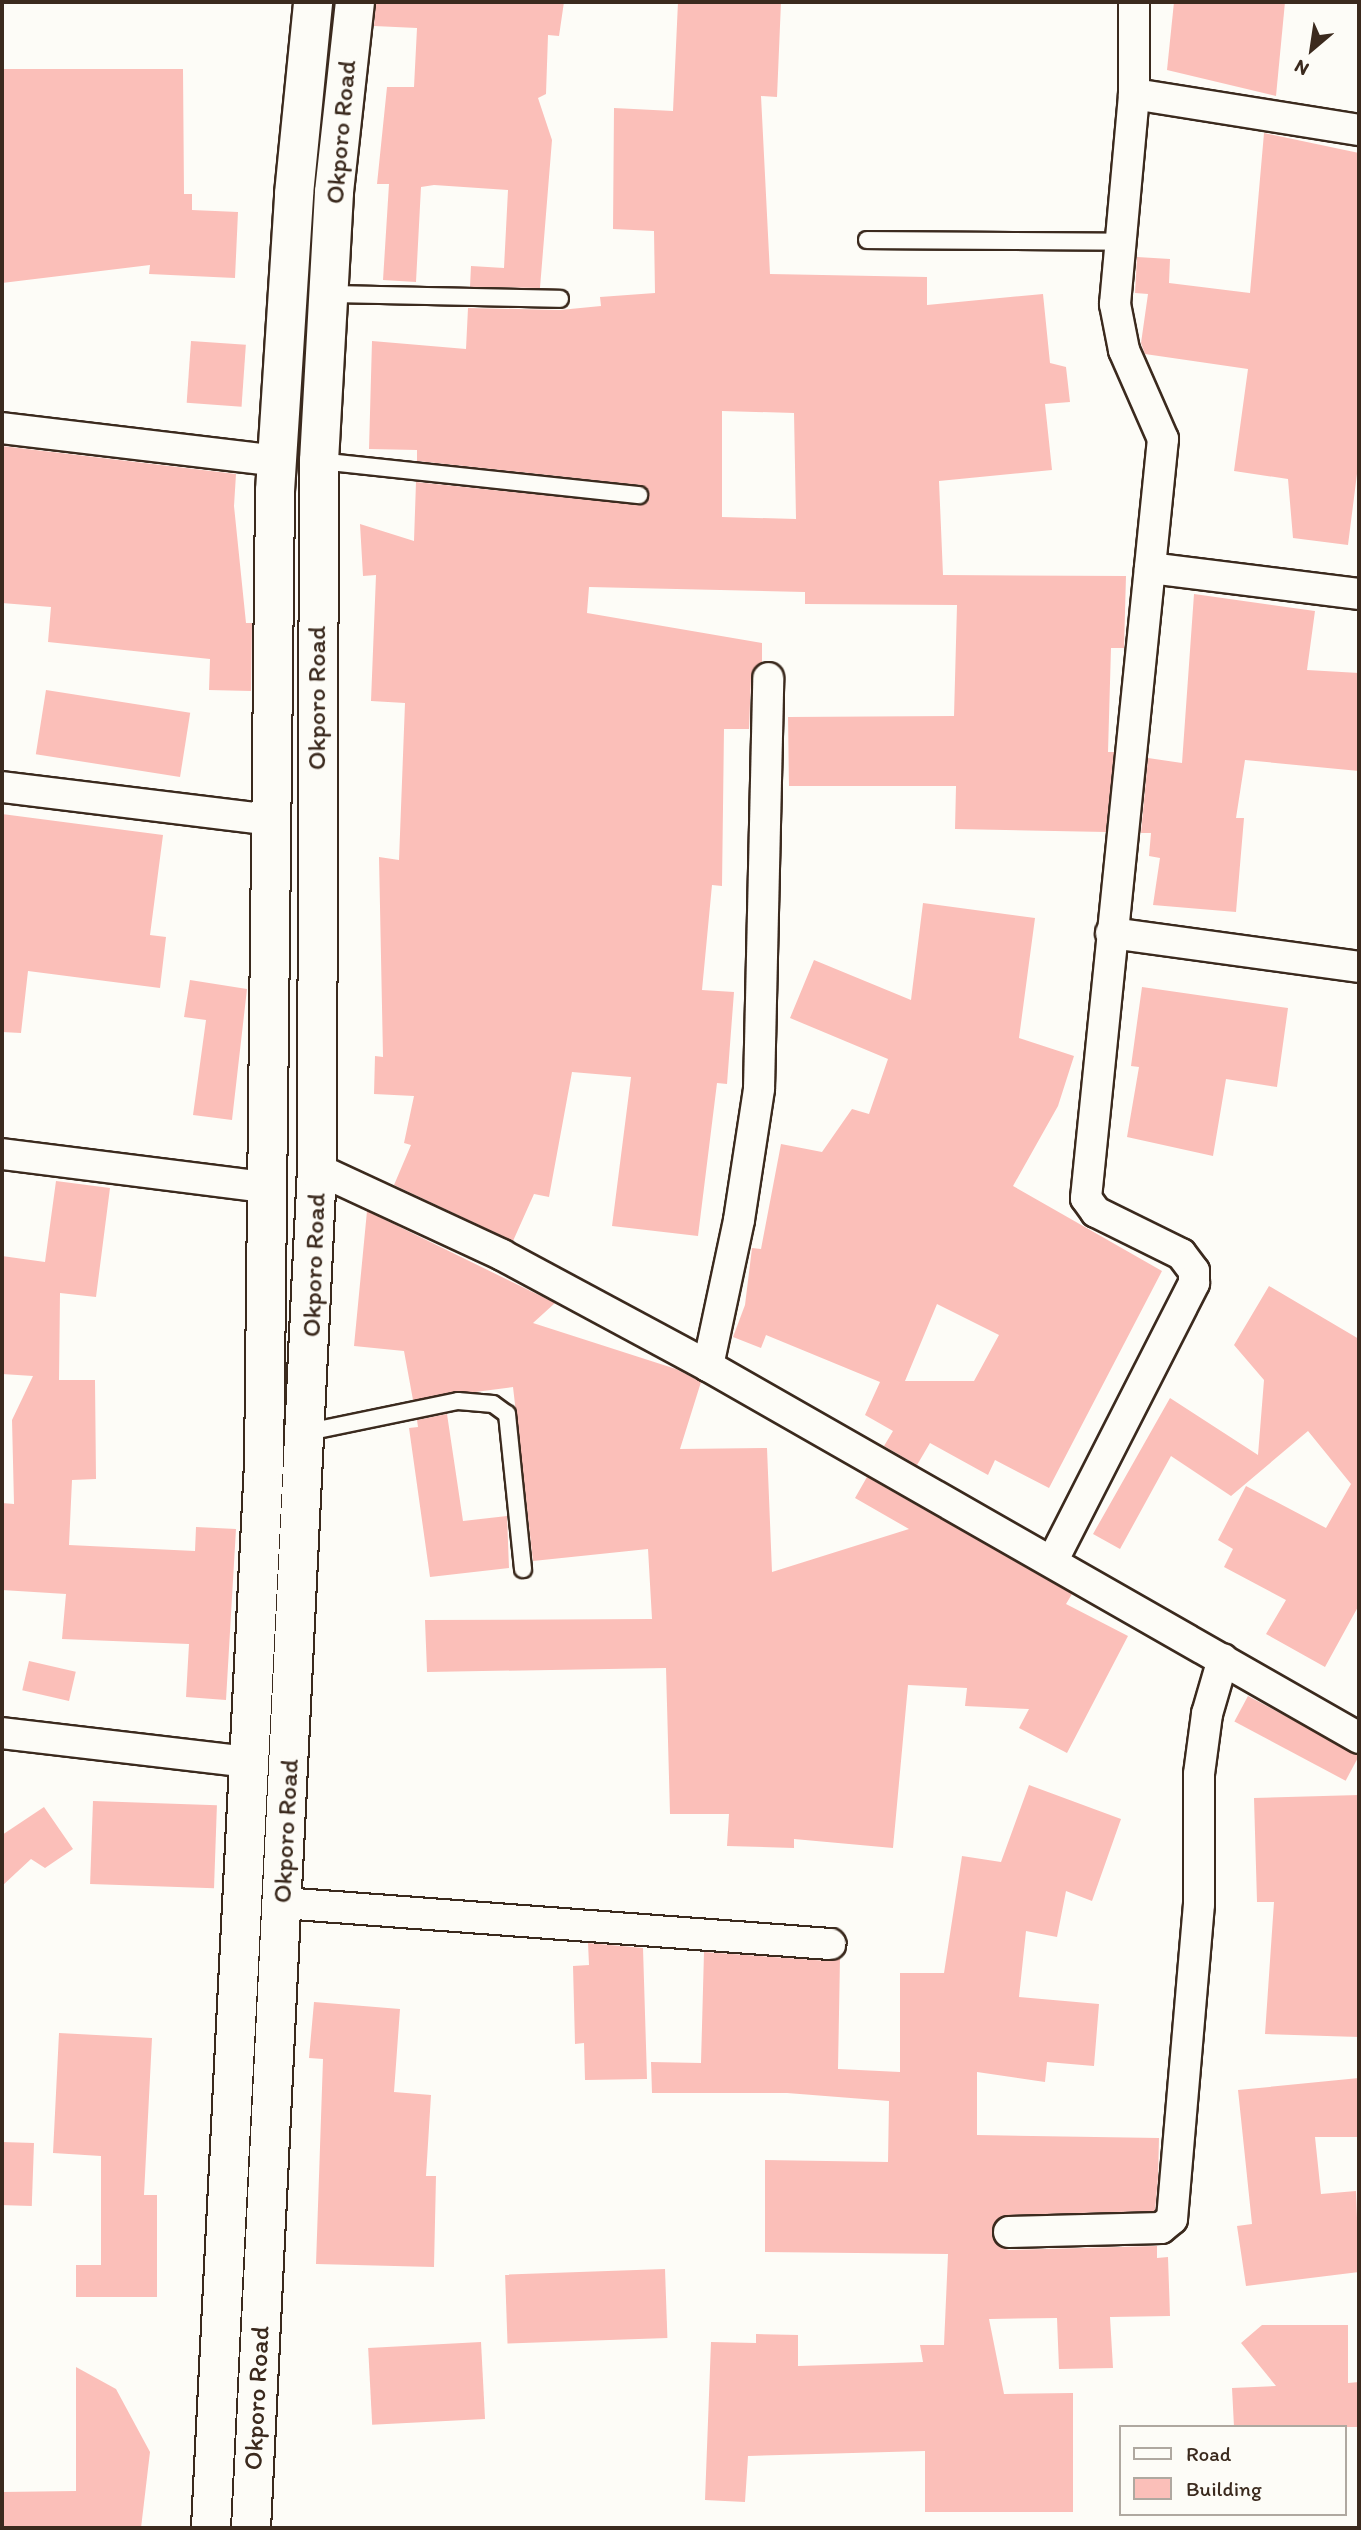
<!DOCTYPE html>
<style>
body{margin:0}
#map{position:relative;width:1361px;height:2530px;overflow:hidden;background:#fdfcf7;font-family:Itim,sans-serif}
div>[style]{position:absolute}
.building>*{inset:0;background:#fbbfb9;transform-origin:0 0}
.roads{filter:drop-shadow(2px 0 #3b2a1e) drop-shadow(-2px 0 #3b2a1e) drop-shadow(0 2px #3b2a1e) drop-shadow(0 -2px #3b2a1e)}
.lane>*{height:16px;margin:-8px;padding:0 8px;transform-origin:8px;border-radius:8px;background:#fdfcf7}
.street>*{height:30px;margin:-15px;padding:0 15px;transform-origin:15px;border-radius:15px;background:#fdfcf7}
.secondary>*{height:38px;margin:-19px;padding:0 19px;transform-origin:19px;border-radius:19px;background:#fdfcf7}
span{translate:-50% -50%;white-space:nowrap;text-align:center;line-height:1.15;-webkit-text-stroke:6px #fdfcf7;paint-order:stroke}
.street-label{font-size:26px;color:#3b2a1e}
.frame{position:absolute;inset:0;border:4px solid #3b2a1e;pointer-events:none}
.legend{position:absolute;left:1119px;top:2425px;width:228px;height:91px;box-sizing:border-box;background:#fdfcf7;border:2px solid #afa8a0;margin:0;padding:9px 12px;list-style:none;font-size:21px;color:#3b2a1e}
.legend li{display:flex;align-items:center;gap:14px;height:35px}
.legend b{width:35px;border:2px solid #afa8a0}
.north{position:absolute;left:1277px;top:14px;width:70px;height:70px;-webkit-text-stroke:5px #fdfcf7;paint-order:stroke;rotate:209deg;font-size:19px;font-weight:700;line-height:28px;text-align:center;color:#3b2a1e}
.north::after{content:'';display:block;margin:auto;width:24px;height:32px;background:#3b2a1e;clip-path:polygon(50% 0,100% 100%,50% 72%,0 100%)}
</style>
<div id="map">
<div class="building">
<div style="clip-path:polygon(376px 2px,564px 2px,559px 36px,548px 35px,546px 94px,538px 98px,552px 140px,540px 288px,470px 287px,471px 266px,504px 268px,508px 190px,434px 185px,421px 187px,416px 282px,383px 280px,389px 184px,377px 184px,387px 87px,414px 87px,417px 28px,374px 26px)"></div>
<div style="clip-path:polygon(evenodd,678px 2px,781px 2px,777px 97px,761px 96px,770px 274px,927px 277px,927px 305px,1043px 294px,1050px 363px,1066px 367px,1070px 402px,1045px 404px,1052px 470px,939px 481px,943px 575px,1126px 576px,1124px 648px,1111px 648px,1108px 752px,1114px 752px,1106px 832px,955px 829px,956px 786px,789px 786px,788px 717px,954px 716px,957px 605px,805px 604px,805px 592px,589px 587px,587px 613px,762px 643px,762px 662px,751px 678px,749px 729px,724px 729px,722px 886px,712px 885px,702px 990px,734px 992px,727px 1084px,717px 1083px,698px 1236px,612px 1226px,631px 1077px,572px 1072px,549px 1197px,534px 1194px,513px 1241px,394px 1185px,411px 1145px,404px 1143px,414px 1096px,374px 1094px,375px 1056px,383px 1057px,379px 857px,399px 860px,405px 703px,371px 701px,376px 575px,363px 576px,360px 524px,414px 541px,416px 482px,638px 505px,647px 502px,649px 491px,640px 485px,417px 461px,417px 450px,369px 449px,372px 341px,466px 349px,468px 308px,560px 310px,601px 306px,600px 297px,655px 293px,654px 231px,613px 229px,614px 108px,673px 111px,678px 2px,722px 411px,794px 413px,796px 519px,722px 517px,722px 411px)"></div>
<div style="clip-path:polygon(1174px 2px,1285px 2px,1276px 96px,1167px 70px)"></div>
<div style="clip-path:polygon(2px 69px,183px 69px,184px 194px,192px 194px,192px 210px,238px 212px,235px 278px,149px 274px,150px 265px,2px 283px)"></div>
<div style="clip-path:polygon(1264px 133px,1359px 153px,1359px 458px,1348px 545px,1293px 538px,1288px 479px,1234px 471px,1248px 369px,1145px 354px,1141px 343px,1148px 294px,1135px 293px,1137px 257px,1170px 259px,1169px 283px,1250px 293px)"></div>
<div style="left:191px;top:341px;width:55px;height:62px;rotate:4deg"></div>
<div style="clip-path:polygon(2px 446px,236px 474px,234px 506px,246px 623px,252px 623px,251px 691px,209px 690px,210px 659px,48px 642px,51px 607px,2px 603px)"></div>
<div style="clip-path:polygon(1194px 594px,1315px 611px,1307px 670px,1359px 673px,1359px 771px,1245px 760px,1236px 818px,1244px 818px,1236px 912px,1153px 905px,1160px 858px,1149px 856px,1151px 833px,1141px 833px,1148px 758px,1182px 763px)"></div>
<div style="left:46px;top:690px;width:146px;height:65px;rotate:9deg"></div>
<div style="clip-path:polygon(2px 814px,163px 835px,150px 935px,166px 937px,160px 988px,28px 971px,21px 1033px,2px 1032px)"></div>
<div style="clip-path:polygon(evenodd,923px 903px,1035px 918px,1019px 1038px,1074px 1056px,1058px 1106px,1013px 1186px,1162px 1271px,1049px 1488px,995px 1460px,988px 1475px,930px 1443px,917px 1465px,884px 1446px,893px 1431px,865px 1415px,880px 1382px,766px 1335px,761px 1348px,733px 1337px,745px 1305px,752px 1248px,761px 1249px,781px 1144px,822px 1152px,852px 1109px,869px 1114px,888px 1059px,790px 1018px,814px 960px,911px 1000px,923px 903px,937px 1304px,999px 1335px,974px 1381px,905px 1381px,937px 1304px)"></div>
<div style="clip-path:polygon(190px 980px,247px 989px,232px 1120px,193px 1115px,206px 1020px,184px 1017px)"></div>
<div style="clip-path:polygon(1142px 987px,1288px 1008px,1277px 1087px,1226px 1079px,1213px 1156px,1127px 1137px,1139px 1067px,1131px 1066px)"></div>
<div style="clip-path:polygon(56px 1181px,110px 1188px,96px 1297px,60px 1293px,59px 1380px,95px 1380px,96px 1479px,72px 1480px,69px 1545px,195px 1551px,196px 1527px,236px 1529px,226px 1700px,186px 1697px,189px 1644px,62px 1639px,66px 1594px,2px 1590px,2px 1503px,14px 1504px,12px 1420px,33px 1376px,2px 1374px,2px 1256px,45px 1262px)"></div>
<div style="clip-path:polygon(367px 1211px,555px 1303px,533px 1323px,676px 1369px,701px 1382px,680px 1449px,767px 1448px,772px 1572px,909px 1529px,855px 1498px,867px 1477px,1072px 1594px,1066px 1604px,1128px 1636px,1067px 1753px,1019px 1728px,1029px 1709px,965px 1706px,967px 1688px,908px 1685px,893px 1848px,794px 1839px,794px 1848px,727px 1846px,729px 1814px,670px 1814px,666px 1668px,427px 1672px,425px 1620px,652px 1619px,648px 1549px,533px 1561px,513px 1387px,413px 1400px,404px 1351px,354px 1346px)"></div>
<div style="clip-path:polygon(1269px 1286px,1359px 1339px,1359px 1605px,1325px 1667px,1266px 1634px,1286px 1600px,1224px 1567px,1233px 1549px,1218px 1540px,1246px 1486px,1326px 1528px,1351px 1484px,1308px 1431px,1231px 1496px,1171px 1456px,1120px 1549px,1093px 1534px,1170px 1398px,1258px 1455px,1264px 1380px,1234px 1345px)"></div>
<div style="clip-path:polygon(447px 1414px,463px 1521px,507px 1516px,509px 1568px,430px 1577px,409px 1428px,418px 1427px,417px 1420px)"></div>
<div style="left:29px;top:1661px;width:48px;height:30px;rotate:13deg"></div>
<div style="left:1248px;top:1696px;width:126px;height:29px;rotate:28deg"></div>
<div style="clip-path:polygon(1029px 1785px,1121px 1819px,1092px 1901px,1066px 1891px,1057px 1937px,1026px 1931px,1019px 1997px,1099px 2004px,1094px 2066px,1047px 2062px,1045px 2082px,977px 2072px,977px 2135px,1159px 2138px,1158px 2177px,1155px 2211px,1009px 2215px,994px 2223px,992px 2233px,1000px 2247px,1009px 2250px,1157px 2246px,1157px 2258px,1168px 2257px,1170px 2316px,1110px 2317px,1113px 2368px,1059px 2369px,1057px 2318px,989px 2319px,1004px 2394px,1073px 2393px,1073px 2512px,925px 2512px,925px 2451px,748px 2456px,745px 2502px,705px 2500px,711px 2342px,756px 2343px,756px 2334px,798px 2335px,798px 2366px,923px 2362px,920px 2345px,944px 2345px,948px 2254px,765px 2252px,765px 2160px,888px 2162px,889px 2101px,787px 2093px,652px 2093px,651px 2062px,701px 2063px,704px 1952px,829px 1961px,840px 1958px,838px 2069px,900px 2072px,900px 1973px,944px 1973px,962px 1856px,1001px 1862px)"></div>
<div style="clip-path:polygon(1359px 1795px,1359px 2037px,1265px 2034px,1274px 1902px,1257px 1902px,1254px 1798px)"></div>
<div style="left:93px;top:1801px;width:124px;height:83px;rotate:2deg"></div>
<div style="clip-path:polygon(44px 1807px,73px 1849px,45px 1868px,31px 1859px,2px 1886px,2px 1835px)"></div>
<div style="clip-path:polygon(588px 1943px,643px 1948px,647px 2079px,585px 2080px,584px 2043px,575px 2044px,573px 1966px,589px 1965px)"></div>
<div style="clip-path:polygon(314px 2002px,400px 2009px,394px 2092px,431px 2095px,426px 2176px,436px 2176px,434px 2267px,316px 2264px,323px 2059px,309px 2058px)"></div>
<div style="clip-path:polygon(59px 2033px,152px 2038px,144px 2195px,157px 2195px,157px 2297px,76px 2297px,76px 2265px,101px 2265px,101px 2156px,53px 2153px)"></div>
<div style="clip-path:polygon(1359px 2078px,1359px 2137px,1315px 2137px,1321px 2194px,1356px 2191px,1359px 2272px,1246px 2286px,1237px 2226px,1252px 2224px,1238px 2090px)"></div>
<div style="left:2px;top:2142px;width:32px;height:63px;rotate:2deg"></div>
<div style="left:665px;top:2269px;width:69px;height:160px;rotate:88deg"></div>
<div style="clip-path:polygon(1262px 2325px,1348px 2325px,1348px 2383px,1359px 2382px,1359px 2427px,1234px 2427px,1232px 2388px,1276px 2386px,1241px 2343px)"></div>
<div style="left:481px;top:2342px;width:77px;height:113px;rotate:87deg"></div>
<div style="clip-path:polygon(76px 2367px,116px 2389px,150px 2452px,141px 2528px,2px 2528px,2px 2492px,76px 2491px)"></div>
</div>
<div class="roads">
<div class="lane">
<div style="left:867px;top:240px;width:255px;rotate:0.4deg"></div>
<div style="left:329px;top:294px;width:231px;rotate:1.2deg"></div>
<div style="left:319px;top:461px;width:322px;rotate:6.1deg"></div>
<div style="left:308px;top:1432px;width:153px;rotate:-11.7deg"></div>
<div style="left:458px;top:1401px;width:35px;rotate:5deg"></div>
<div style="left:493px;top:1404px;width:17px;rotate:36deg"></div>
<div style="left:507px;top:1414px;width:156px;rotate:84.1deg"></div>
</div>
<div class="street">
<div style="left:1134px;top:94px;width:228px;rotate:9.1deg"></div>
<div style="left:2px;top:428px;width:277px;rotate:6.8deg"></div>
<div style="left:1150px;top:568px;width:211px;rotate:7.1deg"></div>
<div style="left:2px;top:787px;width:272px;rotate:7deg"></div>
<div style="left:1111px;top:933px;width:250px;rotate:7.8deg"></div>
<div style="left:2px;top:1154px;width:270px;rotate:7.2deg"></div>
<div style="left:317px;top:1169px;width:204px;rotate:24.9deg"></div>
<div style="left:502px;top:1255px;width:234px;rotate:28.3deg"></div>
<div style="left:708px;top:1366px;width:750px;rotate:29.74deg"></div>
<div style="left:708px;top:1366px;width:149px;rotate:-78deg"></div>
<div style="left:739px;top:1220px;width:133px;rotate:-81.3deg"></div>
<div style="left:759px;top:1089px;width:411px;rotate:-88.7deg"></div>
<div style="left:1053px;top:1560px;width:311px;rotate:-63deg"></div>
<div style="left:1194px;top:1283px;width:12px;rotate:-90deg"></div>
<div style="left:1194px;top:1271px;width:21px;rotate:-127deg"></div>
<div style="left:1181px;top:1254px;width:95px;rotate:-153.7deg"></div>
<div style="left:1096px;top:1212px;width:17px;rotate:-126deg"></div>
<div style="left:1086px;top:1198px;width:763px;rotate:-84.21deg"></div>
<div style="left:1163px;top:439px;width:97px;rotate:-113.7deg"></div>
<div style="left:1124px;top:350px;width:47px;rotate:-101.1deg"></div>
<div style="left:1115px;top:304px;width:211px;rotate:-84.8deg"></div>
<div style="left:1134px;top:94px;width:92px;rotate:-90deg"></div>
<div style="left:2px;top:1733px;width:249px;rotate:6.7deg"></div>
<div style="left:282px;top:1903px;width:550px;rotate:4.28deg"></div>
<div style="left:1009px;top:2232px;width:152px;rotate:-1.5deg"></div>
<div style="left:1161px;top:2228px;width:14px;rotate:-39deg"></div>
<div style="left:1172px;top:2219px;width:316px;rotate:-85.1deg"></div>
<div style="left:1199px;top:1904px;width:130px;rotate:-90deg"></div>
<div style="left:1199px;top:1774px;width:61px;rotate:-82.4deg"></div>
<div style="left:1207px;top:1714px;width:57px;rotate:-73.8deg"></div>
</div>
<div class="secondary">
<div style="left:211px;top:2528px;width:1065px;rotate:-87.15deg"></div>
<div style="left:264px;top:1464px;width:973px;rotate:-89.35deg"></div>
<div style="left:275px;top:491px;width:298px;rotate:-86.3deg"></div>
<div style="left:294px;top:194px;width:193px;rotate:-84.3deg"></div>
<div style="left:251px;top:2528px;width:1361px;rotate:-87.22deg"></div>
<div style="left:317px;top:1169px;width:708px;rotate:-89.84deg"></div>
<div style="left:319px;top:461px;width:269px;rotate:-86.8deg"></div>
<div style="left:334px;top:192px;width:191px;rotate:-83.7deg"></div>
</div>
</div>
<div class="street-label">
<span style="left:341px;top:132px;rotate:-85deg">Okporo Road</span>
<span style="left:317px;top:698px;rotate:-90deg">Okporo Road</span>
<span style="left:314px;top:1265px;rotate:-88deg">Okporo Road</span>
<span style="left:286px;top:1831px;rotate:-87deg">Okporo Road</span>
<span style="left:257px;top:2398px;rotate:-87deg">Okporo Road</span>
</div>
<div class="frame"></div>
<ul class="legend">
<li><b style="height:9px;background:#fdfcf7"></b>Road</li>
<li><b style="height:19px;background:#fbbfb9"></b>Building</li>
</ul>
<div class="north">N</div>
</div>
